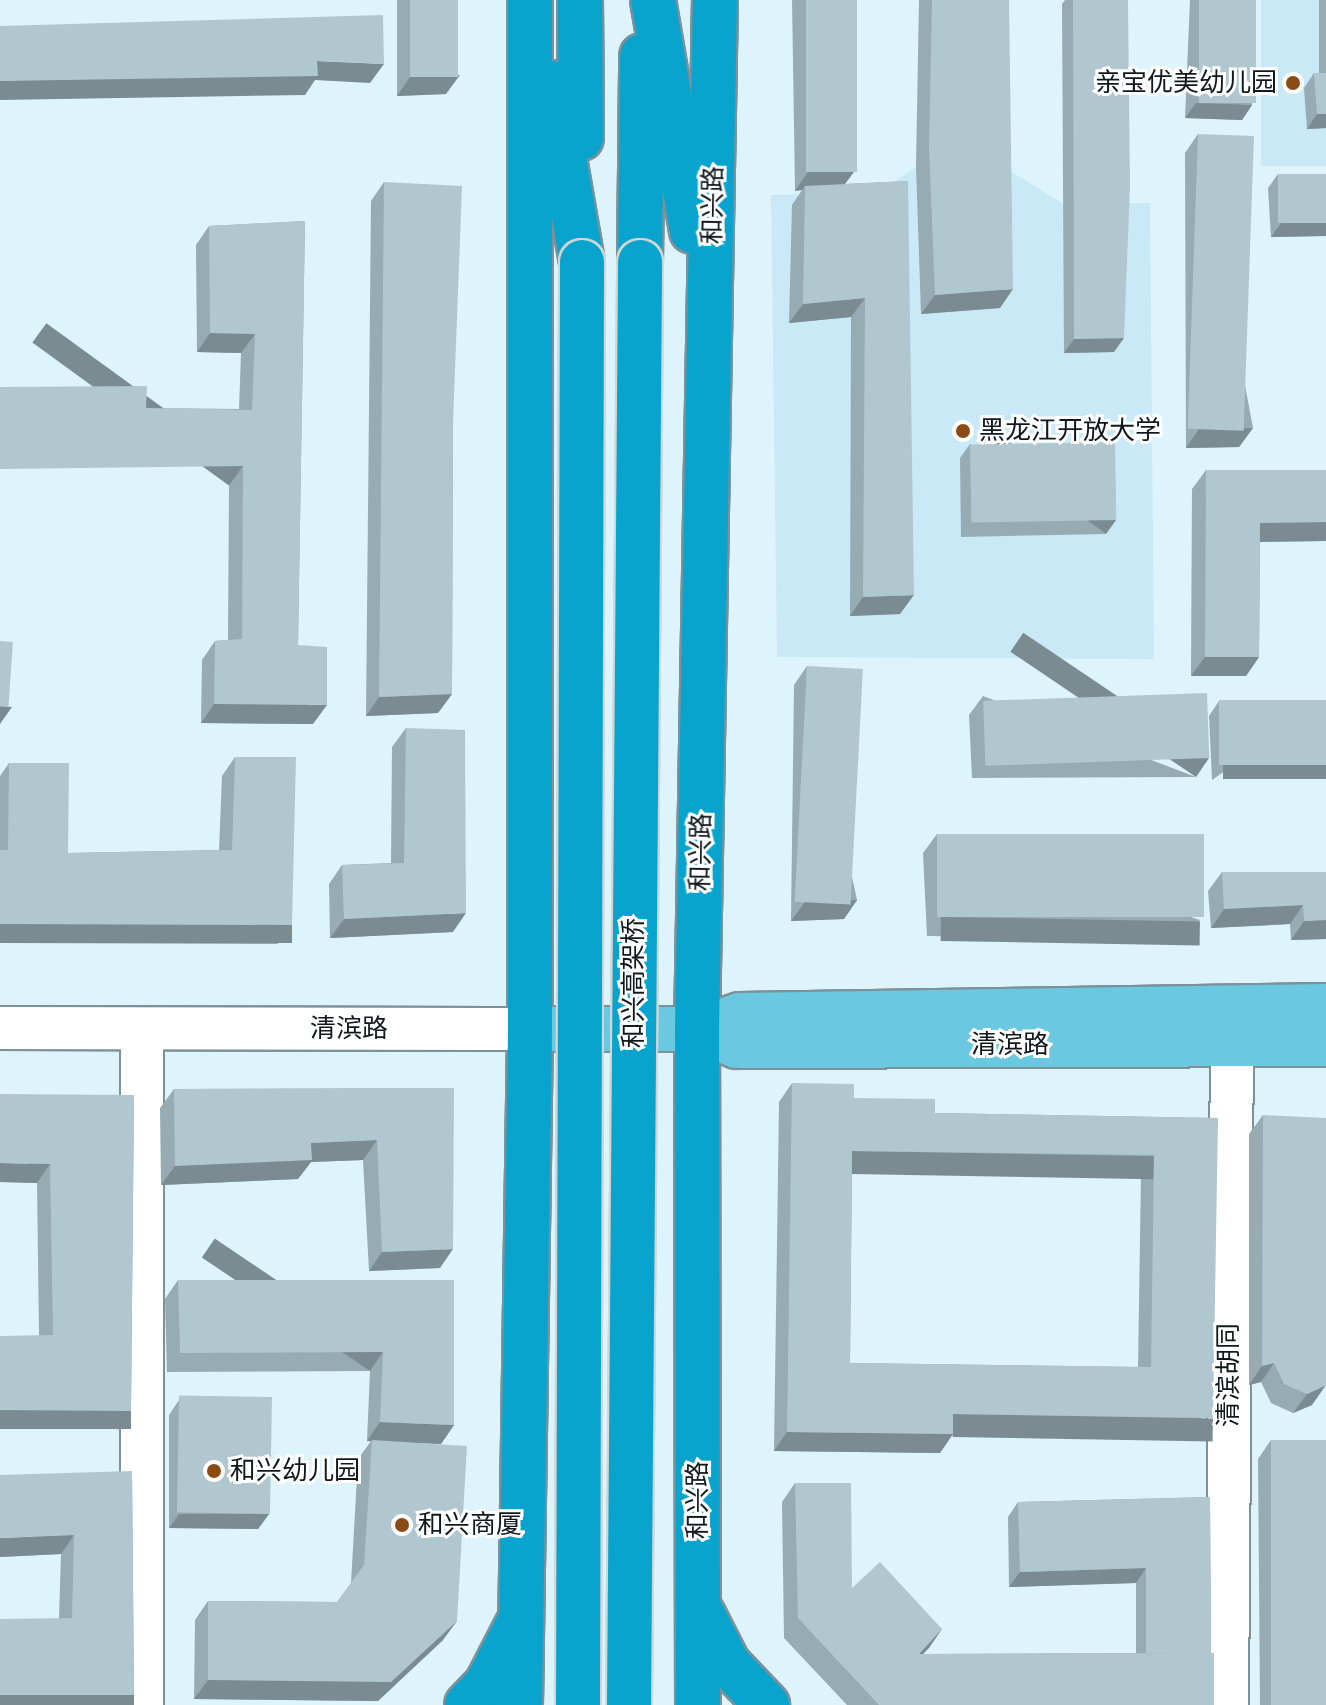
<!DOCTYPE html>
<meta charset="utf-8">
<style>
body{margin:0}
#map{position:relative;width:1326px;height:1705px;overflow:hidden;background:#ddf4fd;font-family:Roboto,"Noto Sans SC",sans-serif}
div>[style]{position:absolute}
.built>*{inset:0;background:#c9e9f6;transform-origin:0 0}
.roads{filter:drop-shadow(2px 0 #7c919a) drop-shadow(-2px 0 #7c919a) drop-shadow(0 2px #7c919a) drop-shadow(0 -2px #7c919a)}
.minor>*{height:42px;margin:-21px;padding:0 21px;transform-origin:21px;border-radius:21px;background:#fff}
.major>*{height:44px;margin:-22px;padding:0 22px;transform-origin:22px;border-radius:22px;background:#6bc8e1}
.highway>*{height:44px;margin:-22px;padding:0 22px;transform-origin:22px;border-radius:22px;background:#09a4cd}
.bridges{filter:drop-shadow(2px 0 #d4d5d6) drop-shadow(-2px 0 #d4d5d6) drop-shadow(0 2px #d4d5d6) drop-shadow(0 -2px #d4d5d6)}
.highway-bridge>*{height:44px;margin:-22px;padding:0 22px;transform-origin:22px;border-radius:22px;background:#09a4cd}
.wall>*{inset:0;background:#97abb3}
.shaded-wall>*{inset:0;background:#7b8b92;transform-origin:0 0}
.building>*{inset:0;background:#b0c7d0;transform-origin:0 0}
.dots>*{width:22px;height:22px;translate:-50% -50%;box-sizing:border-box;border:4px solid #fff;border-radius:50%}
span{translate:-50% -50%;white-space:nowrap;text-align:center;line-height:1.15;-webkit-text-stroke:6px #fff;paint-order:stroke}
.poi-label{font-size:26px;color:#10181b}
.right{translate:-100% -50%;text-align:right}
.left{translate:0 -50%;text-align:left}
.street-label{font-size:26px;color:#10181b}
</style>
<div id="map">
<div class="built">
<div style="left:1261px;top:0;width:65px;height:166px"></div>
<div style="clip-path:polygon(996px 162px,1063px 204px,1150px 203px,1154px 659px,777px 657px,771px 195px,878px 193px,916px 167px)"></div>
</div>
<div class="roads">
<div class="minor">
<div style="left:0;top:1028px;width:530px;rotate:0.11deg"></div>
<div style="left:142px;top:1705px;width:676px;rotate:-90deg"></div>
<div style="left:1227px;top:1705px;width:661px;rotate:-89.57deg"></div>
</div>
<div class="major">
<div style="left:530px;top:1029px;width:167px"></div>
<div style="left:697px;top:1029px;width:43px;rotate:23deg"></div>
<div style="left:737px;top:1046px;width:589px;rotate:-0.19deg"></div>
<div style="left:697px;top:1029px;width:45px;rotate:-18deg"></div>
<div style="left:740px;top:1015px;width:586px;rotate:-0.88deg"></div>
</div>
<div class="highway">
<div style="left:580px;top:0;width:138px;rotate:89.6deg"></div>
<div style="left:653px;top:0;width:234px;rotate:80.4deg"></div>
<div style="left:551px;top:83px;width:182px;rotate:80.2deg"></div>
<div style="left:640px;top:262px;width:206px;rotate:-89.4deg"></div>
<div style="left:702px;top:1613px;width:57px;rotate:63deg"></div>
<div style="left:728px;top:1664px;width:57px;rotate:46.4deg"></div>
<div style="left:467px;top:1705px;width:29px;rotate:-46deg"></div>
<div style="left:487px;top:1684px;width:68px;rotate:-62.7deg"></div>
<div style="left:520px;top:1705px;width:676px;rotate:-89.15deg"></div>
<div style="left:530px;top:1029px;width:1029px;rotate:-90deg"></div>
<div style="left:698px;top:1705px;width:676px;rotate:-90.08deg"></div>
<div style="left:697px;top:1029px;width:1029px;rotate:-89deg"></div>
</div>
</div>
<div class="bridges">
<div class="highway-bridge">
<div style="left:578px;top:1705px;width:1443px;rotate:-89.84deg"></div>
<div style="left:629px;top:1705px;width:1443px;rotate:-89.56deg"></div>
</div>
</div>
<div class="wall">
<div style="clip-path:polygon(397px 0,458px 0,446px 94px,397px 96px)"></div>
<div style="clip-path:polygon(792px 0,857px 0,856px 169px,845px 184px,908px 181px,900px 614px,850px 616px,851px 317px,789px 323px,792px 205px,802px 190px,795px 191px)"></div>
<div style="clip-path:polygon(919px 0,1009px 0,1000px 308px,921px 314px,916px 166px)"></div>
<div style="clip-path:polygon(1065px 0,1128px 0,1114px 352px,1064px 353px,1062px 4px)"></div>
<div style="clip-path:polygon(1190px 0,1256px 0,1252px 105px,1242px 120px,1185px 118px)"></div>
<div style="clip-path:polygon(1319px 0,1326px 0,1326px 128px,1307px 129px,1304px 88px,1314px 73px,1319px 73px)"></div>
<div style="clip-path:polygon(1198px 134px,1253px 428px,1239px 447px,1186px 448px,1185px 153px)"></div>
<div style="clip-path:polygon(1278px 174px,1326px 174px,1326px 236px,1271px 237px,1268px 188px)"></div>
<div style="clip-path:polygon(384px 182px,453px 423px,452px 694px,438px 713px,366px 716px,371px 201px)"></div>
<div style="clip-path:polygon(305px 221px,298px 645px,313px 724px,201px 723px,202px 660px,215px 641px,228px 640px,229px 485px,146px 408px,239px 409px,241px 353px,197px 352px,196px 245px,209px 226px)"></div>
<div style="clip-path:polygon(970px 444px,1116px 520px,1106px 534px,961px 537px,960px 458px)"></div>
<div style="clip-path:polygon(1206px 470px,1326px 470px,1326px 541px,1260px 542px,1259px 657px,1246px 676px,1191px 676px,1192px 489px)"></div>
<div style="clip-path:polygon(807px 666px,857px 900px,844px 919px,791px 921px,794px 685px)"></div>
<div style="clip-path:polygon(983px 696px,1196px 777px,972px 778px,969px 715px)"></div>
<div style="clip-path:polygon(1326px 700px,1212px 780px,1209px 716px,1219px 701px)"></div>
<div style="clip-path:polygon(406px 728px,453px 932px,330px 938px,329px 884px,342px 865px,391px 863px,392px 747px)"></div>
<div style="clip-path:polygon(235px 757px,278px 944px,0 943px,0 776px,9px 763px,68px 853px,219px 850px,222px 776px)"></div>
<div style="clip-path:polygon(937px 834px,1200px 920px,1187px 939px,927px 936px,923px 853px)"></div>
<div style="clip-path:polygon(1222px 872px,1326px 872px,1326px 939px,1291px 940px,1290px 924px,1211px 928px,1208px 891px)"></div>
<div style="clip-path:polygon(evenodd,792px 1083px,854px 1098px,935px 1113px,1218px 1118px,1200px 1438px,953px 1434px,940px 1453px,774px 1451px,779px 1102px,792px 1083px,852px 1170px,1141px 1174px,1138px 1367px,850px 1363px,852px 1170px)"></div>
<div style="clip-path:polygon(454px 1088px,440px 1268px,369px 1271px,363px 1160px,311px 1162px,298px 1179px,161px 1185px,160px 1108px,174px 1089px)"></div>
<div style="clip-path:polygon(134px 1095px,131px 1411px,118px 1430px,39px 1335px,37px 1183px,0 1182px)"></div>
<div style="clip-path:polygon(1263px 1115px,1312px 1405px,1293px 1413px,1271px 1403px,1261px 1382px,1249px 1385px,1249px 1134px)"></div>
<div style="clip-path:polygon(178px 1280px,454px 1280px,454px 1425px,441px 1444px,417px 1443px,443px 1640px,378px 1701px,194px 1699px,195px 1620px,208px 1601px,337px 1602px,351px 1583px,358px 1459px,371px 1441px,367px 1441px,370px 1371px,167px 1372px,165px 1299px)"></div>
<div style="clip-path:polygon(179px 1400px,269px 1514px,258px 1529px,169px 1528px,169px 1415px)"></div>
<div style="clip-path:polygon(1271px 1440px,1326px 1705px,1260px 1705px,1258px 1459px)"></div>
<div style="clip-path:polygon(132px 1471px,134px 1695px,127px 1705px,0 1705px,59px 1618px,61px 1554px,0 1557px)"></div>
<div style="clip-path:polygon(795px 1483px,852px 1588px,942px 1629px,923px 1654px,1136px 1653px,1136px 1583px,1009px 1587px,1008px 1517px,1018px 1502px,1210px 1497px,1211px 1653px,1214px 1705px,847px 1705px,784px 1638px,782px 1502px)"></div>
</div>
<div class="shaded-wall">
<div style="clip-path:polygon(317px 61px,384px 64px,370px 83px,315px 80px,305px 95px,0 100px,0 81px)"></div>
<div style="clip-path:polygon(460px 75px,446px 94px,397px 96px,410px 77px)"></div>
<div style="clip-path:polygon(1196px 103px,1252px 105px,1242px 120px,1185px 118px)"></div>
<div style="clip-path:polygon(1317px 114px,1326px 114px,1326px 128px,1307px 129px)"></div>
<div style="clip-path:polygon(856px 169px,842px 188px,805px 186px,802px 190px,795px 191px,808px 172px)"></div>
<div style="clip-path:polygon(1326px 222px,1326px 236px,1271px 237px,1281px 223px)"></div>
<div style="clip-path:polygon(1013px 289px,1000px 308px,921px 314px,935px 295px)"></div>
<div style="clip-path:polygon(865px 298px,851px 317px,789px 323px,803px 304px)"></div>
<div style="clip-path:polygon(210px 333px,255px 334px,241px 353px,197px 352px)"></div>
<div style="clip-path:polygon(1124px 338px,1114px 352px,1064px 353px,1074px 339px)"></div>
<div style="clip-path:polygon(1253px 428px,1239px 447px,1186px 448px,1199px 429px)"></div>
<div style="left:243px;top:466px;width:24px;height:243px;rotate:126deg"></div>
<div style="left:1116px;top:520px;width:17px;height:145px;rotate:126deg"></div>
<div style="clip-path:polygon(1326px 522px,1326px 541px,1247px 542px,1260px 523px)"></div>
<div style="clip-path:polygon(914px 595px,900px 614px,850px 616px,863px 597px)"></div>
<div style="clip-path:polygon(1205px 657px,1259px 657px,1246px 676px,1191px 676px)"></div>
<div style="clip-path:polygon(452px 694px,438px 713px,366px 716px,379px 697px)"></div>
<div style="clip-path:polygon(214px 704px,327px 705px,313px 724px,201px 723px)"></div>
<div style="clip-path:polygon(0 706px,12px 707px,0 724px)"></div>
<div style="left:1209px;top:758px;width:23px;height:224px;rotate:124deg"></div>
<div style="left:1326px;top:765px;width:14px;height:103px;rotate:90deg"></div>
<div style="clip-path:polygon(857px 900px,844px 919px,791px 921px,805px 902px)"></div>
<div style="clip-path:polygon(1303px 905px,1290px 924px,1211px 928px,1224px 909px)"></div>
<div style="clip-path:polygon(466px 913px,453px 932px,330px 938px,344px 919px)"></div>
<div style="left:941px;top:917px;width:259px;height:24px;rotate:1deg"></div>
<div style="clip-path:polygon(1326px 920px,1326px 939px,1291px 940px,1304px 921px)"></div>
<div style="left:0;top:924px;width:292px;height:19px"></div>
<div style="clip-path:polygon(377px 1140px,363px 1160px,311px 1162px,298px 1179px,161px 1185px,175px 1166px,311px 1143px)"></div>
<div style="left:852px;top:1151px;width:302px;height:23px;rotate:1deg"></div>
<div style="clip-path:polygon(0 1163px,50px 1164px,37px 1183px,0 1182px)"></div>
<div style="clip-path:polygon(453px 1249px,440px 1268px,369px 1271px,382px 1252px)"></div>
<div style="left:383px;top:1352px;width:23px;height:203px;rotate:124deg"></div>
<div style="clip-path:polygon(1274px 1363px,1261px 1382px,1249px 1385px,1262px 1366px)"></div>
<div style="clip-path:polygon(1326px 1385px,1312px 1405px,1293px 1413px,1307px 1394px)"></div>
<div style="left:0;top:1410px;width:131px;height:19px"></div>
<div style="left:953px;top:1414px;width:260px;height:23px;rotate:1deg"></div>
<div style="clip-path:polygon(380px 1422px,454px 1425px,441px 1444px,367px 1441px)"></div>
<div style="clip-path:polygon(787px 1432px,953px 1434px,940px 1453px,774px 1451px)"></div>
<div style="clip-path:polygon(179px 1514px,269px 1514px,258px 1529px,169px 1528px)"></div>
<div style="clip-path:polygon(74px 1535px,61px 1554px,0 1557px,0 1538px)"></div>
<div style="clip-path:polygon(1146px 1568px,1136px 1583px,1009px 1587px,1020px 1572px)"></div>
<div style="clip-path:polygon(457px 1621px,443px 1640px,378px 1701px,194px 1699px,208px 1680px)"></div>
<div style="clip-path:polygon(942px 1629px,929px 1648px,905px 1673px,919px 1654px)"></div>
<div style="left:0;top:1695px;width:134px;height:10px"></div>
</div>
<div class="building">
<div style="left:410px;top:0;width:48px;height:77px"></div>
<div style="left:806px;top:0;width:51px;height:172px"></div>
<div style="clip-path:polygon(932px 0,1009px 0,1013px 289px,935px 295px,929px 147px)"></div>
<div style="clip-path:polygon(1073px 0,1128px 0,1130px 186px,1124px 338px,1074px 339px)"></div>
<div style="left:1199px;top:0;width:57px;height:103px"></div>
<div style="clip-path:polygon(383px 15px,384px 64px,317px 61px,318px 76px,0 81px,0 26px)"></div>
<div style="clip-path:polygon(1314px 73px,1326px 73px,1326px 114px,1317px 114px)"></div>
<div style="left:1198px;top:134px;width:56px;height:295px;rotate:2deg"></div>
<div style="left:1278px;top:174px;width:48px;height:49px"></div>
<div style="clip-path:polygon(908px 181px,914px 595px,863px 597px,865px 298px,803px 304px,805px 186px)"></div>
<div style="clip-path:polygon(384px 182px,462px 186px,453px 423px,452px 694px,379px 697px)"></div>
<div style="clip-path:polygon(305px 221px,298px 645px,327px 647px,327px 705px,214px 704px,215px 641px,242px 639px,243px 466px,0 469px,0 387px,147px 386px,146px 408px,252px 410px,255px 334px,210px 333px,209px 226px)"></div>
<div style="left:1115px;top:442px;width:78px;height:145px;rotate:89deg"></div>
<div style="clip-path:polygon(1206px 470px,1326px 470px,1326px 522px,1260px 523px,1259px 657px,1205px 657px)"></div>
<div style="left:0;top:641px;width:13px;height:65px;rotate:4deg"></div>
<div style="left:807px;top:666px;width:56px;height:236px;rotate:3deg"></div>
<div style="left:1207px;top:693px;width:65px;height:224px;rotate:88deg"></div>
<div style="left:1326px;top:700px;width:65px;height:107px;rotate:90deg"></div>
<div style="clip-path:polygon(406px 728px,465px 730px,466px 913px,344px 919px,342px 865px,404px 863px)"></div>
<div style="clip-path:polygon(235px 757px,296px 757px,292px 925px,0 924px,0 850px,8px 850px,9px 763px,69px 763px,68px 853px,232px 850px)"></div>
<div style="left:937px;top:834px;width:267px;height:83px"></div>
<div style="clip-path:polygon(1222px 872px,1326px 872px,1326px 920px,1304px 921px,1303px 905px,1224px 909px)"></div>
<div style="clip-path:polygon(evenodd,792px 1083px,854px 1084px,854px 1098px,935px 1099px,935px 1113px,1218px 1118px,1213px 1418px,953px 1414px,953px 1434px,787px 1432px,792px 1083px,852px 1151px,1154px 1155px,1151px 1367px,850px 1363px,852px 1151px)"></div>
<div style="clip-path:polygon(454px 1088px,453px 1249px,382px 1252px,377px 1140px,311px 1143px,312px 1160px,175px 1166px,174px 1089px)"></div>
<div style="clip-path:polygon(0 1094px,134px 1095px,131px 1411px,0 1410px,0 1336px,53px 1335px,50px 1164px,0 1163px)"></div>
<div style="clip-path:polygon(1263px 1115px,1326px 1118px,1326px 1385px,1307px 1394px,1284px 1384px,1274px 1363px,1262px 1366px)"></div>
<div style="clip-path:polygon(178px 1280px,454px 1280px,454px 1425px,380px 1422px,383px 1352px,180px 1353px)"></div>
<div style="left:272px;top:1397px;width:117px;height:93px;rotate:91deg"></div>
<div style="clip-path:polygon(372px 1440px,467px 1446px,457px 1621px,391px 1682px,208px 1680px,208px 1601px,337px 1602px,364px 1565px)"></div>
<div style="left:1271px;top:1440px;width:55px;height:265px"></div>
<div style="clip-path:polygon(132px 1471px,134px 1695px,0 1695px,0 1619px,72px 1618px,74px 1535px,0 1538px,0 1475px)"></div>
<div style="clip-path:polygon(795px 1483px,851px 1483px,852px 1588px,880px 1562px,942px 1629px,919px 1654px,1214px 1653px,1214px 1705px,879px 1705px,798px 1618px)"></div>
<div style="clip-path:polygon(1210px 1497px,1211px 1653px,1146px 1653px,1146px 1568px,1020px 1572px,1018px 1502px)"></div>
</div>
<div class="dots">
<div style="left:1293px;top:83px;background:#8b4b15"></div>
<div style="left:963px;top:431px;background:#8b4b15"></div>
<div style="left:214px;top:1471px;background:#8b4b15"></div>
<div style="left:402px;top:1525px;background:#8b4b15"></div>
</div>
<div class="poi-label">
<span class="right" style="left:1277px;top:83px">亲宝优美幼儿园</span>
<span class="left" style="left:979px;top:431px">黑龙江开放大学</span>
<span class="left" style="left:230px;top:1471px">和兴幼儿园</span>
<span class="left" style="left:418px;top:1525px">和兴商厦</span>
</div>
<div class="street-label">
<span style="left:713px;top:205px;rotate:-89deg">和兴路</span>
<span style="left:701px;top:852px;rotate:-89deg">和兴路</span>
<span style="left:634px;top:983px;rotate:-90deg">和兴高架桥</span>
<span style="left:349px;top:1029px">清滨路</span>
<span style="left:1010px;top:1045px">清滨路</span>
<span style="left:1229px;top:1375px;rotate:-90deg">清滨胡同</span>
<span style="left:698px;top:1500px;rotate:-90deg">和兴路</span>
</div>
</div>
